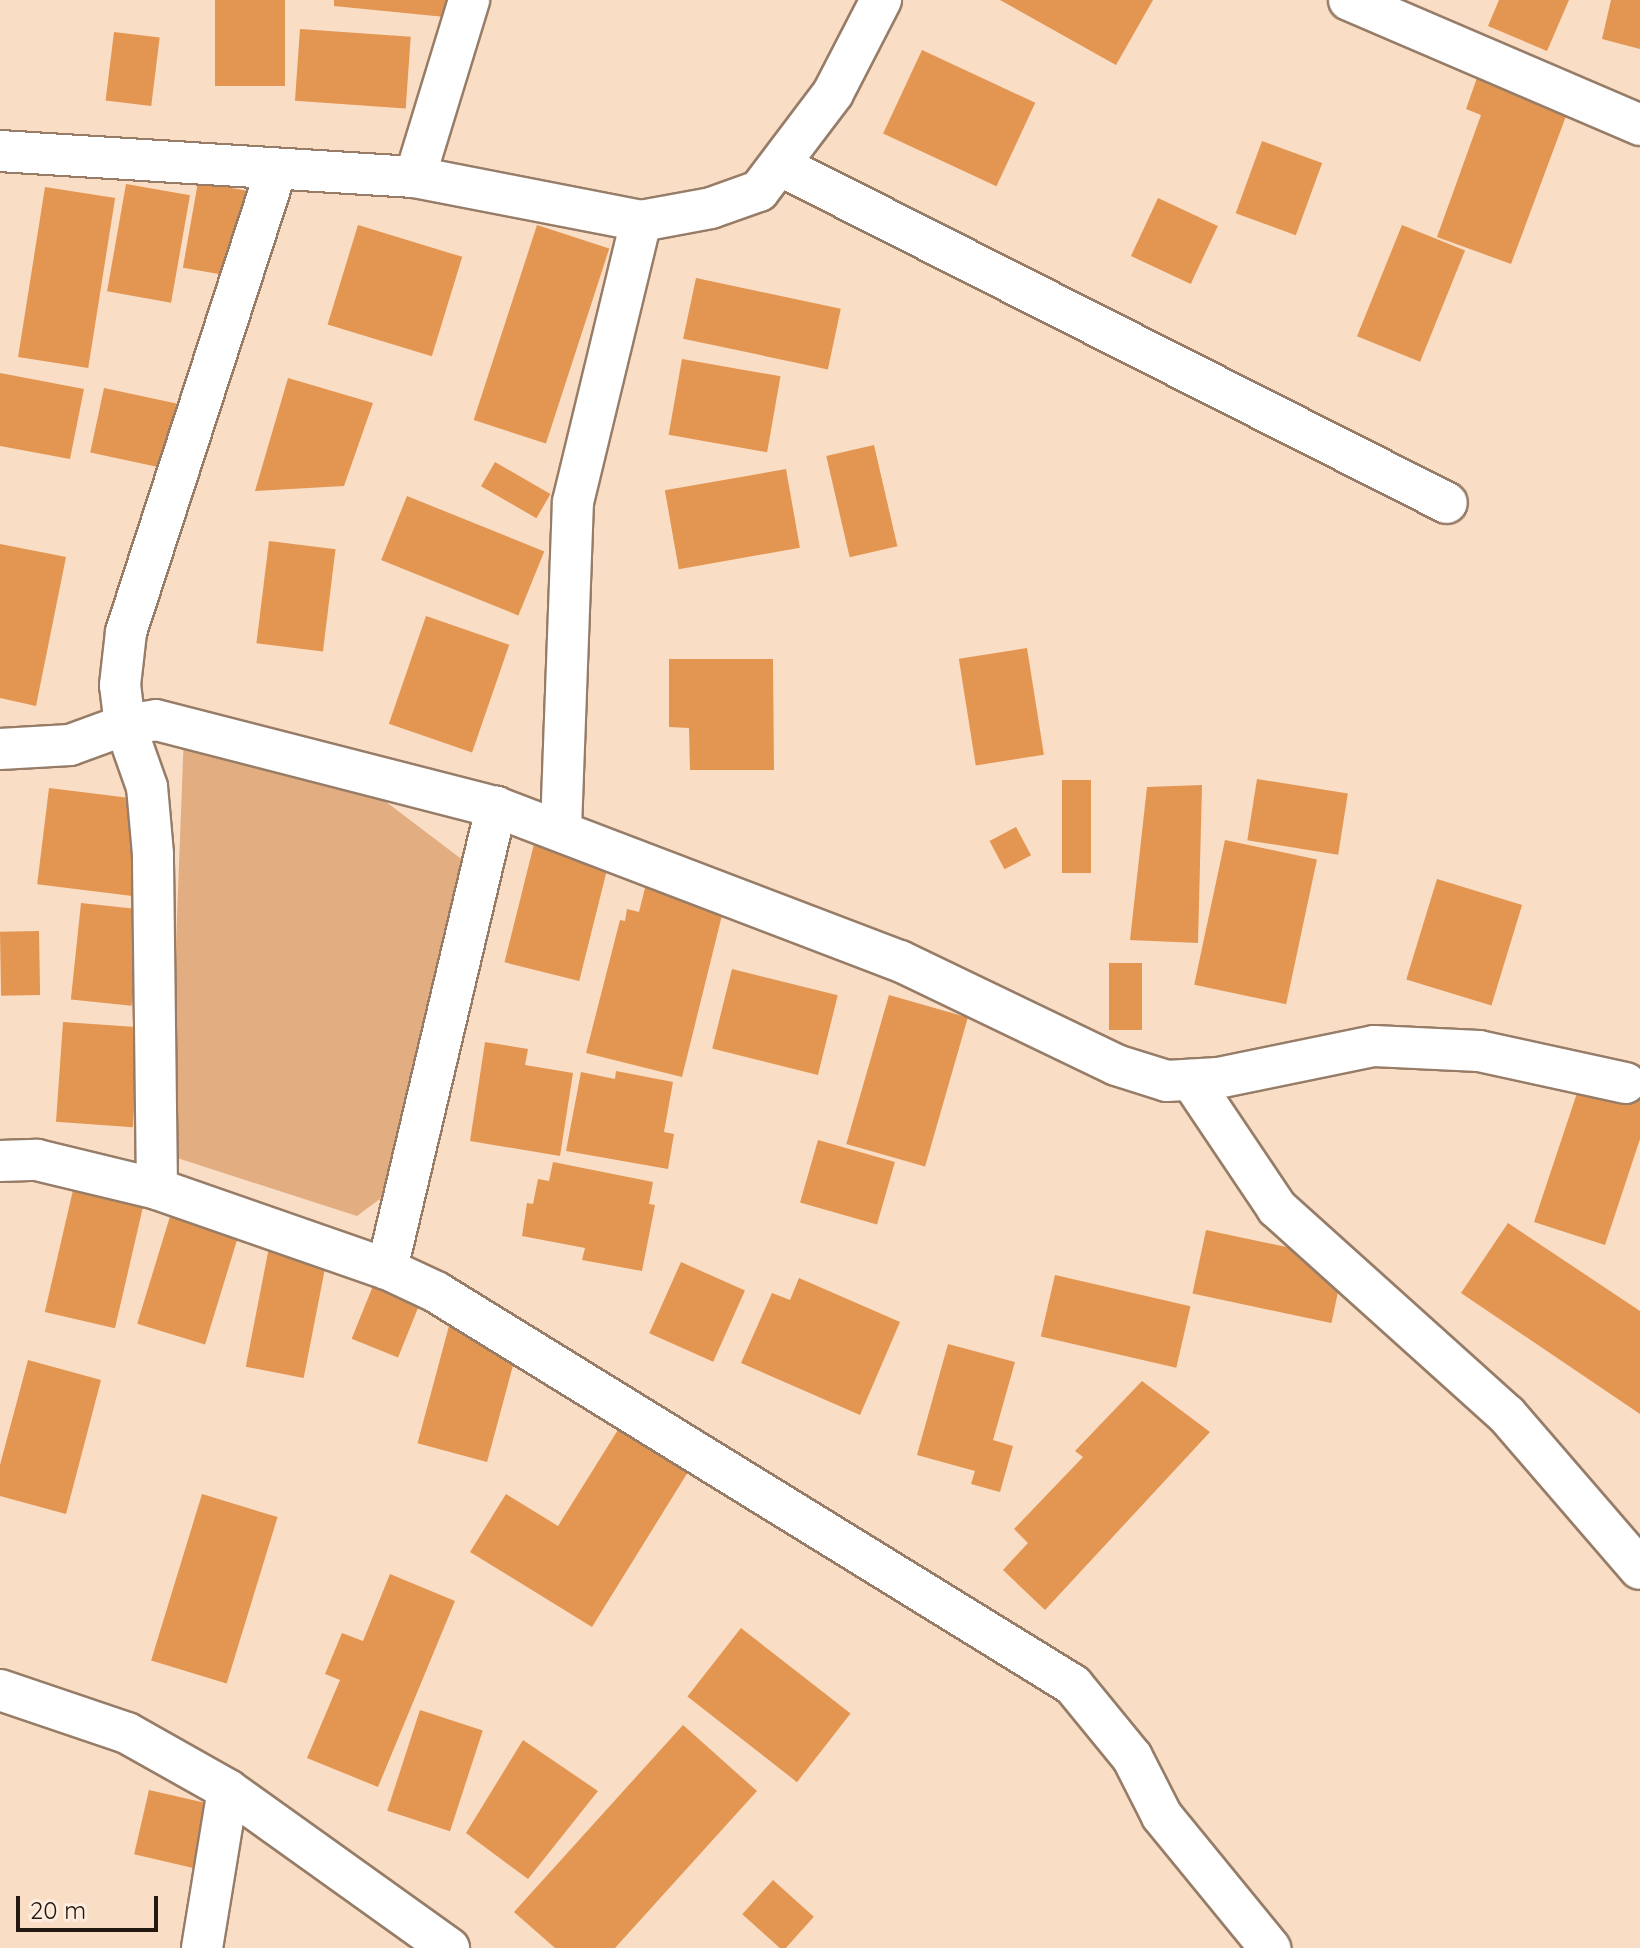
<!DOCTYPE html>
<style>
body{margin:0}
#map{position:relative;width:1640px;height:1948px;overflow:hidden;background:#faddc5;font-family:Quicksand,sans-serif}
div>[style]{position:absolute}
.green>*{inset:0;background:#e2ad80}
.building>*{inset:0;background:#e29652;transform-origin:0 0}
.roads{filter:drop-shadow(2px 0 #977d68) drop-shadow(-2px 0 #977d68) drop-shadow(0 2px #977d68) drop-shadow(0 -2px #977d68)}
.street>*{height:40px;margin:-20px;padding:0 20px;transform-origin:20px;border-radius:20px;background:#fff}
span{translate:-50% -50%;white-space:nowrap;text-align:center;line-height:1.15;-webkit-text-stroke:8px #feecde;paint-order:stroke}
.scale{position:absolute;left:16px;top:1896px;width:142px;height:36px;box-sizing:border-box;border:4px solid #22180f;border-top:0;padding-left:10px;font-size:24px;line-height:28px;white-space:nowrap;color:#22180f;-webkit-text-stroke:6px #feecde;paint-order:stroke}
</style>
<div id="map">
<div class="green">
<div style="clip-path:polygon(184px 733px,373px 792px,464px 861px,392px 1190px,357px 1216px,168px 1155px)"></div>
</div>
<div class="building">
<div style="left:215px;top:0;width:70px;height:86px"></div>
<div style="clip-path:polygon(334px 0,447px 0,445px 17px,334px 6px)"></div>
<div style="clip-path:polygon(1000px 0,1153px 0,1116px 65px)"></div>
<div style="clip-path:polygon(1499px 0,1569px 0,1547px 51px,1488px 26px)"></div>
<div style="clip-path:polygon(1611px 0,1640px 0,1640px 49px,1602px 39px)"></div>
<div style="left:300px;top:29px;width:111px;height:72px;rotate:4deg"></div>
<div style="left:114px;top:32px;width:46px;height:69px;rotate:7deg"></div>
<div style="left:922px;top:50px;width:125px;height:92px;rotate:25deg"></div>
<div style="clip-path:polygon(1478px 75px,1569px 108px,1511px 264px,1437px 237px,1481px 115px,1466px 109px)"></div>
<div style="left:1262px;top:141px;width:64px;height:77px;rotate:20deg"></div>
<div style="left:198px;top:182px;width:54px;height:87px;rotate:10deg"></div>
<div style="left:126px;top:184px;width:65px;height:109px;rotate:10deg"></div>
<div style="left:45px;top:187px;width:71px;height:172px;rotate:9deg"></div>
<div style="left:1158px;top:198px;width:66px;height:64px;rotate:25deg"></div>
<div style="left:358px;top:225px;width:109px;height:104px;rotate:17deg"></div>
<div style="left:537px;top:225px;width:76px;height:205px;rotate:18deg"></div>
<div style="left:1402px;top:225px;width:68px;height:120px;rotate:22deg"></div>
<div style="left:696px;top:278px;width:148px;height:62px;rotate:12deg"></div>
<div style="left:682px;top:359px;width:100px;height:77px;rotate:10deg"></div>
<div style="clip-path:polygon(0 373px,84px 389px,70px 459px,0 446px)"></div>
<div style="clip-path:polygon(288px 378px,373px 403px,344px 486px,255px 491px)"></div>
<div style="left:104px;top:388px;width:74px;height:66px;rotate:12deg"></div>
<div style="left:874px;top:445px;width:104px;height:49px;rotate:77deg"></div>
<div style="left:495px;top:462px;width:64px;height:28px;rotate:30deg"></div>
<div style="left:786px;top:469px;width:80px;height:123px;rotate:80deg"></div>
<div style="left:407px;top:496px;width:148px;height:69px;rotate:22deg"></div>
<div style="left:269px;top:541px;width:67px;height:103px;rotate:7deg"></div>
<div style="clip-path:polygon(0 544px,66px 557px,36px 706px,0 698px)"></div>
<div style="left:426px;top:616px;width:88px;height:114px;rotate:19deg"></div>
<div style="left:1027px;top:648px;width:108px;height:69px;rotate:81deg"></div>
<div style="clip-path:polygon(669px 659px,773px 659px,774px 770px,690px 770px,689px 728px,669px 727px)"></div>
<div style="left:1257px;top:779px;width:92px;height:62px;rotate:9deg"></div>
<div style="left:1062px;top:780px;width:29px;height:93px"></div>
<div style="clip-path:polygon(1202px 785px,1198px 943px,1130px 940px,1147px 787px)"></div>
<div style="left:49px;top:788px;width:100px;height:97px;rotate:7deg"></div>
<div style="left:1016px;top:827px;width:32px;height:30px;rotate:62deg"></div>
<div style="left:535px;top:840px;width:77px;height:126px;rotate:14deg"></div>
<div style="left:1225px;top:840px;width:94px;height:148px;rotate:12deg"></div>
<div style="clip-path:polygon(649px 872px,728px 891px,682px 1077px,586px 1053px,620px 920px,625px 921px,627px 909px,639px 912px)"></div>
<div style="left:1437px;top:879px;width:89px;height:105px;rotate:17deg"></div>
<div style="left:81px;top:903px;width:61px;height:97px;rotate:6deg"></div>
<div style="left:39px;top:931px;width:64px;height:39px;rotate:89deg"></div>
<div style="left:1109px;top:963px;width:33px;height:67px"></div>
<div style="left:732px;top:969px;width:109px;height:82px;rotate:14deg"></div>
<div style="left:889px;top:995px;width:82px;height:155px;rotate:16deg"></div>
<div style="left:63px;top:1022px;width:77px;height:100px;rotate:4deg"></div>
<div style="clip-path:polygon(485px 1042px,528px 1049px,525px 1065px,573px 1073px,560px 1156px,470px 1141px)"></div>
<div style="clip-path:polygon(1587px 1063px,1640px 1081px,1640px 1139px,1605px 1245px,1534px 1222px)"></div>
<div style="clip-path:polygon(616px 1071px,673px 1082px,664px 1132px,674px 1134px,668px 1169px,566px 1151px,581px 1072px,615px 1079px)"></div>
<div style="left:818px;top:1140px;width:80px;height:65px;rotate:16deg"></div>
<div style="clip-path:polygon(553px 1162px,653px 1182px,649px 1204px,655px 1205px,642px 1271px,582px 1260px,585px 1248px,522px 1236px,527px 1203px,533px 1204px,538px 1179px,549px 1181px)"></div>
<div style="left:79px;top:1164px;width:72px;height:152px;rotate:13deg"></div>
<div style="left:179px;top:1187px;width:71px;height:143px;rotate:17deg"></div>
<div style="clip-path:polygon(1508px 1223px,1640px 1311px,1640px 1414px,1461px 1293px)"></div>
<div style="left:1206px;top:1230px;width:142px;height:65px;rotate:12deg"></div>
<div style="left:270px;top:1242px;width:59px;height:127px;rotate:11deg"></div>
<div style="left:681px;top:1262px;width:70px;height:78px;rotate:24deg"></div>
<div style="left:379px;top:1271px;width:50px;height:73px;rotate:22deg"></div>
<div style="left:1055px;top:1275px;width:139px;height:63px;rotate:13deg"></div>
<div style="clip-path:polygon(799px 1278px,900px 1322px,860px 1415px,741px 1363px,772px 1293px,790px 1300px)"></div>
<div style="left:453px;top:1311px;width:72px;height:137px;rotate:15deg"></div>
<div style="clip-path:polygon(948px 1344px,1015px 1362px,993px 1440px,1013px 1446px,1000px 1492px,971px 1484px,975px 1471px,917px 1455px)"></div>
<div style="clip-path:polygon(28px 1360px,101px 1380px,66px 1514px,0 1496px,0 1465px)"></div>
<div style="clip-path:polygon(1142px 1381px,1210px 1432px,1045px 1610px,1003px 1570px,1028px 1543px,1014px 1529px,1083px 1457px,1075px 1451px)"></div>
<div style="clip-path:polygon(631px 1409px,701px 1451px,592px 1627px,470px 1552px,506px 1494px,558px 1526px)"></div>
<div style="left:202px;top:1494px;width:79px;height:174px;rotate:17deg"></div>
<div style="clip-path:polygon(390px 1574px,455px 1601px,378px 1787px,307px 1758px,340px 1680px,325px 1674px,342px 1633px,363px 1641px)"></div>
<div style="left:741px;top:1628px;width:139px;height:87px;rotate:38deg"></div>
<div style="left:420px;top:1710px;width:66px;height:106px;rotate:18deg"></div>
<div style="clip-path:polygon(683px 1725px,757px 1791px,615px 1948px,555px 1948px,514px 1912px)"></div>
<div style="clip-path:polygon(523px 1740px,598px 1791px,528px 1879px,466px 1833px)"></div>
<div style="left:149px;top:1790px;width:66px;height:66px;rotate:13deg"></div>
<div style="left:773px;top:1880px;width:55px;height:46px;rotate:42deg"></div>
</div>
<div class="roads">
<div class="street">
<div style="left:1349px;top:0;width:317px;rotate:23.2deg"></div>
<div style="left:0;top:151px;width:416px;rotate:3.6deg"></div>
<div style="left:415px;top:177px;width:230px;rotate:11deg"></div>
<div style="left:641px;top:221px;width:71px;rotate:-10.5deg"></div>
<div style="left:711px;top:208px;width:51px;rotate:-19.5deg"></div>
<div style="left:759px;top:191px;width:123px;rotate:-52.9deg"></div>
<div style="left:833px;top:93px;width:105px;rotate:-62.7deg"></div>
<div style="left:781px;top:166px;width:746px;rotate:26.84deg"></div>
<div style="left:415px;top:177px;width:185px;rotate:-73deg"></div>
<div style="left:0;top:749px;width:70px;rotate:-3.3deg"></div>
<div style="left:70px;top:745px;width:59px;rotate:-20deg"></div>
<div style="left:125px;top:725px;width:31px;rotate:-9deg"></div>
<div style="left:156px;top:720px;width:351px;rotate:14.4deg"></div>
<div style="left:496px;top:807px;width:432px;rotate:20.9deg"></div>
<div style="left:900px;top:961px;width:240px;rotate:25.7deg"></div>
<div style="left:1116px;top:1065px;width:53px;rotate:17.4deg"></div>
<div style="left:1167px;top:1081px;width:51px;rotate:-3.4deg"></div>
<div style="left:1218px;top:1078px;width:159px;rotate:-11.6deg"></div>
<div style="left:1374px;top:1046px;width:105px;rotate:2.7deg"></div>
<div style="left:1479px;top:1051px;width:150px;rotate:12.3deg"></div>
<div style="left:561px;top:828px;width:326px;rotate:-87.9deg"></div>
<div style="left:573px;top:502px;width:289px;rotate:-76.4deg"></div>
<div style="left:1191px;top:1080px;width:154px;rotate:56.1deg"></div>
<div style="left:1277px;top:1208px;width:309px;rotate:42deg"></div>
<div style="left:1507px;top:1415px;width:203px;rotate:49.2deg"></div>
<div style="left:0;top:1161px;width:37px;rotate:-2deg"></div>
<div style="left:37px;top:1160px;width:123px;rotate:13.6deg"></div>
<div style="left:157px;top:1189px;width:244px;rotate:19.2deg"></div>
<div style="left:387px;top:1269px;width:54px;rotate:25.1deg"></div>
<div style="left:436px;top:1292px;width:748px;rotate:31.67deg"></div>
<div style="left:1073px;top:1685px;width:93px;rotate:50.7deg"></div>
<div style="left:1132px;top:1757px;width:66px;rotate:63deg"></div>
<div style="left:1162px;top:1816px;width:171px;rotate:50.7deg"></div>
<div style="left:157px;top:1189px;width:335px;rotate:-90.7deg"></div>
<div style="left:153px;top:854px;width:67px;rotate:-95.1deg"></div>
<div style="left:147px;top:787px;width:66px;rotate:-109.5deg"></div>
<div style="left:125px;top:725px;width:40px;rotate:-97.1deg"></div>
<div style="left:120px;top:685px;width:53px;rotate:-83.5deg"></div>
<div style="left:126px;top:632px;width:486px;rotate:-72deg"></div>
<div style="left:387px;top:1269px;width:475px;rotate:-76.7deg"></div>
<div style="left:0;top:1690px;width:134px;rotate:18.7deg"></div>
<div style="left:127px;top:1733px;width:116px;rotate:29.4deg"></div>
<div style="left:228px;top:1790px;width:272px;rotate:35.6deg"></div>
<div style="left:202px;top:1948px;width:160px;rotate:-80.7deg"></div>
</div>
</div>
<div class="scale">20 m</div>
</div>
